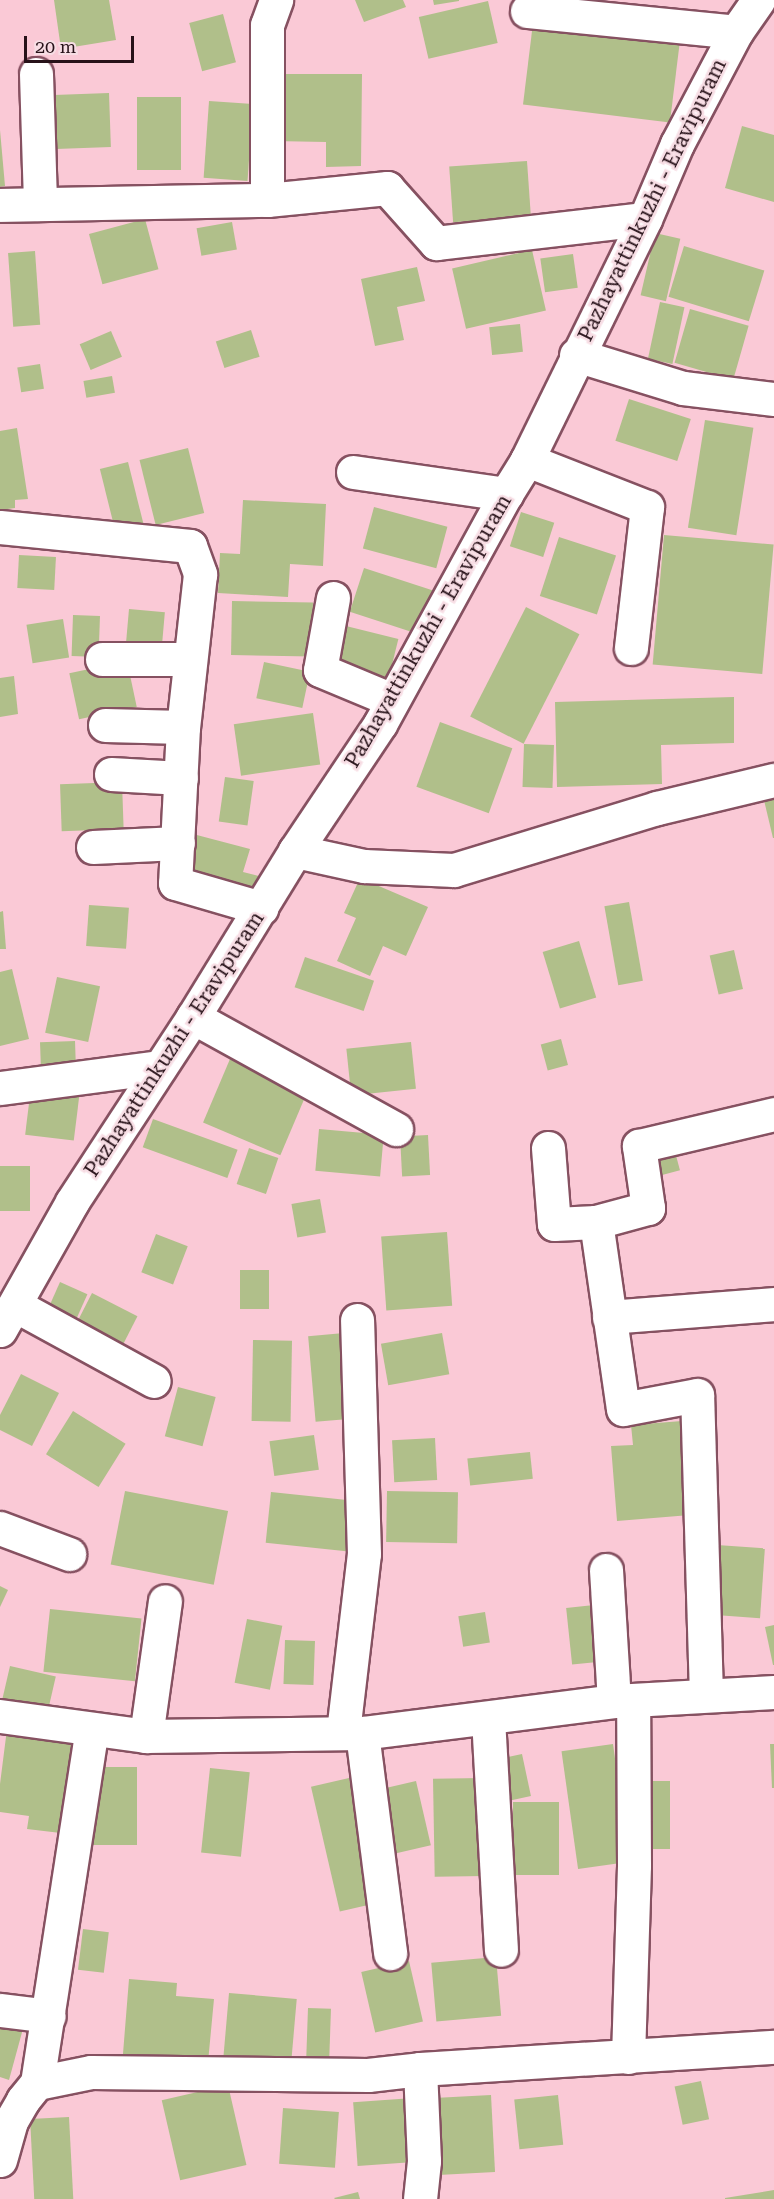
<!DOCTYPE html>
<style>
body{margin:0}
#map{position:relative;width:774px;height:2199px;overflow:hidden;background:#fac9d6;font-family:"Roboto Serif",serif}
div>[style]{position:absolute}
.building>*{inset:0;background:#b0bf8a;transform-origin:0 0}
.roads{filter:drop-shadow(2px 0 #865161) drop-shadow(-2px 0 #865161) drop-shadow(0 2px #865161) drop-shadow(0 -2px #865161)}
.minor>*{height:33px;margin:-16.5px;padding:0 16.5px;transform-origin:16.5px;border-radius:16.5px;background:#fff}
span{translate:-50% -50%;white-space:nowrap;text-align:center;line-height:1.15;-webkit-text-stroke:5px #f7dde4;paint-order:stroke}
.street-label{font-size:21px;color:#271219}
.scale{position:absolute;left:24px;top:36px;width:110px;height:27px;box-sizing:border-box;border:3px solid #271219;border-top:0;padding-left:8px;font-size:18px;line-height:21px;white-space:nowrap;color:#271219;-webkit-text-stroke:4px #f7dde4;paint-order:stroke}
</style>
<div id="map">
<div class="building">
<div style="clip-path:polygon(54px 0,109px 0,116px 40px,61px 49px)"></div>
<div style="clip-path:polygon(355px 0,403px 0,406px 7px,364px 22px)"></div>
<div style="clip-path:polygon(433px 0,459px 0,459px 1px,434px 5px)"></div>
<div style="left:488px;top:1px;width:43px;height:71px;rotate:77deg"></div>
<div style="left:223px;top:14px;width:50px;height:35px;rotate:75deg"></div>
<div style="left:533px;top:23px;width:148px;height:82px;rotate:7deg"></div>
<div style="clip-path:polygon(274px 74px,362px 74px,361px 166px,326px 167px,326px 142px,273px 141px)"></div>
<div style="left:109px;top:93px;width:54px;height:55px;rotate:88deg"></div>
<div style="left:181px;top:97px;width:73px;height:44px;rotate:90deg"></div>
<div style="left:209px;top:101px;width:44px;height:77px;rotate:4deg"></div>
<div style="clip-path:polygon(742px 126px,774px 135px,774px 202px,725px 188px)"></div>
<div style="clip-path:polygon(0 130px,5px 186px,0 187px)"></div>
<div style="left:527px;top:161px;width:56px;height:78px;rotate:86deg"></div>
<div style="left:145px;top:219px;width:52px;height:58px;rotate:75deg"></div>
<div style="left:232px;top:222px;width:28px;height:36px;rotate:80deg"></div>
<div style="left:655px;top:233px;width:26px;height:64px;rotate:13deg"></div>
<div style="left:684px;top:246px;width:84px;height:53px;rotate:17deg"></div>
<div style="left:532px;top:250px;width:62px;height:82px;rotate:77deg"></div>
<div style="left:35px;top:251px;width:74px;height:27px;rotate:86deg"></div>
<div style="left:573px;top:254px;width:34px;height:33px;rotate:82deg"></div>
<div style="clip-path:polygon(417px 267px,425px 301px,397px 307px,404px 340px,375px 346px,361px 279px)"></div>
<div style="left:660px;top:302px;width:25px;height:58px;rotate:12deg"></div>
<div style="left:690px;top:309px;width:61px;height:56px;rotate:16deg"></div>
<div style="left:520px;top:324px;width:28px;height:31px;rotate:84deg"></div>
<div style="left:251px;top:330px;width:28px;height:37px;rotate:72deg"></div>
<div style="left:111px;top:331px;width:28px;height:34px;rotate:67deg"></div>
<div style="left:40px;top:364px;width:25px;height:23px;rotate:81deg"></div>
<div style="left:112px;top:376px;width:17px;height:29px;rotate:80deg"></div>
<div style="left:629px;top:399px;width:65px;height:44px;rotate:18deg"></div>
<div style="left:705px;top:420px;width:49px;height:109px;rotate:9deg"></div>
<div style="clip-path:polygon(17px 428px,28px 499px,15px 500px,15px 508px,0 510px,0 431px)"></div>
<div style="left:188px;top:448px;width:67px;height:50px;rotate:76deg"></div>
<div style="left:128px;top:462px;width:65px;height:29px;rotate:76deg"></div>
<div style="clip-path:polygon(243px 500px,326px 504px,323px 566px,290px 564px,288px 597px,218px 593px,220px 553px,240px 554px)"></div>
<div style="left:374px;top:507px;width:76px;height:43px;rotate:15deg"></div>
<div style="left:521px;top:512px;width:35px;height:36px;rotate:18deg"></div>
<div style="left:664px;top:535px;width:110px;height:130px;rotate:5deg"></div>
<div style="left:559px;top:537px;width:60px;height:62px;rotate:18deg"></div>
<div style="left:19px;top:555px;width:37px;height:33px;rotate:3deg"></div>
<div style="left:364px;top:568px;width:75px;height:46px;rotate:18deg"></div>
<div style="left:232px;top:601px;width:81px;height:54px;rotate:1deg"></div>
<div style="left:526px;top:607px;width:60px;height:123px;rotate:27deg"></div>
<div style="left:129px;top:609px;width:36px;height:40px;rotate:5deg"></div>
<div style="left:73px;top:615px;width:27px;height:41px;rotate:2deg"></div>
<div style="left:63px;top:619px;width:39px;height:37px;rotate:81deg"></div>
<div style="left:346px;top:626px;width:54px;height:44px;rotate:14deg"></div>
<div style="left:127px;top:661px;width:47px;height:59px;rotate:78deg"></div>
<div style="left:264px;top:662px;width:47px;height:37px;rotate:12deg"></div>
<div style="clip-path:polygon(14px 676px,18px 714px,0 717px,0 678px)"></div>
<div style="clip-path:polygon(734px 697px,734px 743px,661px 745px,662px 784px,557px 787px,555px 702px)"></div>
<div style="left:313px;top:713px;width:52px;height:80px;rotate:82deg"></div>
<div style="left:440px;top:722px;width:77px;height:69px;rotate:20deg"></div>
<div style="left:524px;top:744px;width:30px;height:43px;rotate:2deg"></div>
<div style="left:225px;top:777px;width:29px;height:45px;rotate:8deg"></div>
<div style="left:122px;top:782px;width:47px;height:62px;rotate:88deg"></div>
<div style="clip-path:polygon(774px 793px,774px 838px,773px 838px,763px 796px)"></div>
<div style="clip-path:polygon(193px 834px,250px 849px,243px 872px,270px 879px,264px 901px,182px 878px)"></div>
<div style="clip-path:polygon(360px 878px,428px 907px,406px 956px,383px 946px,370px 976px,337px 961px,356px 918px,344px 913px)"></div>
<div style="left:629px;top:902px;width:80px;height:25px;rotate:80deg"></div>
<div style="left:89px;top:905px;width:40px;height:41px;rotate:4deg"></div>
<div style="clip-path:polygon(3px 911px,6px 949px,0 949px,0 912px)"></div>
<div style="left:579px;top:941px;width:59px;height:38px;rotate:73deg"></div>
<div style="left:734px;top:950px;width:40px;height:25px;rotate:77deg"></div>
<div style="left:305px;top:957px;width:73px;height:32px;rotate:19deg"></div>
<div style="clip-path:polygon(12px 969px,29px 1039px,0 1046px,0 972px)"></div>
<div style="left:57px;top:977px;width:44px;height:57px;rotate:12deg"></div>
<div style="left:561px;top:1039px;width:27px;height:21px;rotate:75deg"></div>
<div style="left:75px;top:1041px;width:27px;height:35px;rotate:88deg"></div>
<div style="left:411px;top:1042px;width:47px;height:65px;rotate:84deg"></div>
<div style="left:230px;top:1059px;width:84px;height:69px;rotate:23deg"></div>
<div style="left:31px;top:1087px;width:49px;height:48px;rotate:7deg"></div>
<div style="left:153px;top:1119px;width:90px;height:30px;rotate:20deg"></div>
<div style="left:319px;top:1129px;width:65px;height:42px;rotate:5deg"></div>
<div style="left:428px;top:1135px;width:40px;height:28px;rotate:87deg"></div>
<div style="left:249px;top:1148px;width:31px;height:38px;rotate:19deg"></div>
<div style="left:674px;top:1148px;width:23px;height:32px;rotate:75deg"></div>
<div style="left:0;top:1166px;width:30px;height:45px"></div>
<div style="left:320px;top:1199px;width:34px;height:29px;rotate:80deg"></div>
<div style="left:447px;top:1232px;width:74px;height:66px;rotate:86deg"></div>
<div style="left:156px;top:1234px;width:34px;height:41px;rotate:21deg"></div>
<div style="left:269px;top:1270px;width:39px;height:29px;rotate:90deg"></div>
<div style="left:60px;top:1282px;width:30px;height:33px;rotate:24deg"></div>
<div style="left:92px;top:1293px;width:51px;height:36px;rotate:27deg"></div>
<div style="left:344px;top:1333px;width:86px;height:36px;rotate:85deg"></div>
<div style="left:442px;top:1333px;width:42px;height:62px;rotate:80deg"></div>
<div style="left:253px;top:1340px;width:39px;height:81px;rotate:1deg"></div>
<div style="clip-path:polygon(21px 1374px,59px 1393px,32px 1446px,0 1430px,0 1415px)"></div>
<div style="left:178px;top:1387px;width:39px;height:51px;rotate:15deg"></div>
<div style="left:73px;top:1411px;width:62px;height:51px;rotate:32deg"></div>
<div style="clip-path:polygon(682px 1421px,690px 1515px,617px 1521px,611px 1446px,633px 1445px,631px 1425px)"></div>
<div style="left:314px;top:1435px;width:35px;height:45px;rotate:82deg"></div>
<div style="left:435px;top:1438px;width:42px;height:43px;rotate:87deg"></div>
<div style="left:530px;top:1452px;width:27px;height:63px;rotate:84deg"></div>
<div style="left:125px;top:1491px;width:105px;height:75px;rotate:11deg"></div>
<div style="left:387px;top:1491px;width:71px;height:51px;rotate:1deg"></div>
<div style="left:271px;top:1492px;width:81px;height:51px;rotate:6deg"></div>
<div style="left:717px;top:1545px;width:48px;height:70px;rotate:4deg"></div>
<div style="clip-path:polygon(0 1586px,8px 1590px,0 1607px)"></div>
<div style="left:594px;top:1605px;width:57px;height:28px;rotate:84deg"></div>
<div style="left:50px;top:1609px;width:92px;height:63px;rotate:6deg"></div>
<div style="left:485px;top:1612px;width:31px;height:27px;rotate:81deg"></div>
<div style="left:247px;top:1619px;width:36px;height:65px;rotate:11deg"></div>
<div style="clip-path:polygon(774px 1625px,774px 1665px,773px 1665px,765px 1627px)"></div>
<div style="left:285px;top:1640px;width:30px;height:44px;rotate:2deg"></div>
<div style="left:10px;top:1666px;width:47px;height:45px;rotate:13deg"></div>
<div style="clip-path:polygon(7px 1729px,81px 1738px,69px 1834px,27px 1829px,29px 1816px,0 1812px,0 1784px)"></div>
<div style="left:613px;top:1744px;width:119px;height:52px;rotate:82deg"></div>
<div style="clip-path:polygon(770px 1744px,774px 1744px,774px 1788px,772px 1788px)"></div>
<div style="left:522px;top:1754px;width:43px;height:24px;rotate:78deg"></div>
<div style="left:93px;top:1767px;width:44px;height:78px"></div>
<div style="left:210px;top:1768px;width:40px;height:85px;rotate:6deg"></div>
<div style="left:349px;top:1778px;width:128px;height:39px;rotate:77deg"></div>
<div style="left:483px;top:1778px;width:98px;height:50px;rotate:89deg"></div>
<div style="left:416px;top:1781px;width:66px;height:41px;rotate:77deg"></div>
<div style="left:643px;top:1781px;width:27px;height:68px"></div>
<div style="left:513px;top:1802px;width:46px;height:73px"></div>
<div style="left:83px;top:1929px;width:26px;height:41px;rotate:7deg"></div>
<div style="left:496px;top:1957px;width:59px;height:65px;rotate:85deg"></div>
<div style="left:409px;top:1961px;width:62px;height:49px;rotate:77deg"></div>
<div style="clip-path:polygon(129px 1979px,177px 1983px,176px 1996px,214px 1999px,207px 2073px,122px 2066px)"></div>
<div style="left:229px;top:1993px;width:68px;height:75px;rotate:5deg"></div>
<div style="left:308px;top:2008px;width:23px;height:56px;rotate:2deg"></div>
<div style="clip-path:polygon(0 2018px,24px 2025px,9px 2080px,0 2077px)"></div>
<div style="left:701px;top:2081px;width:39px;height:27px;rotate:78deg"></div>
<div style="left:228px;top:2085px;width:82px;height:68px;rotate:77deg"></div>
<div style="left:491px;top:2095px;width:77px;height:57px;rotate:87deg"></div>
<div style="left:558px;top:2095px;width:50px;height:44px;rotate:84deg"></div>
<div style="left:413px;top:2098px;width:64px;height:60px;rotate:86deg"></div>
<div style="left:283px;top:2108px;width:56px;height:56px;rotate:4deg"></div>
<div style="left:69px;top:2117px;width:82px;height:39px;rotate:87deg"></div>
<div style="clip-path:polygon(774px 2190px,774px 2199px,725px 2199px,725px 2198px)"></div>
<div style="clip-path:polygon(358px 2192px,360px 2199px,335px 2199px,334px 2198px)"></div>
</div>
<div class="roads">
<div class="minor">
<div style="left:527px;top:11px;width:210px;rotate:5.7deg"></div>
<div style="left:36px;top:74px;width:130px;rotate:88.2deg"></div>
<div style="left:267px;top:200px;width:121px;rotate:-5.7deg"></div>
<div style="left:387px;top:188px;width:74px;rotate:48.3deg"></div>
<div style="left:436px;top:243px;width:210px;rotate:-6.6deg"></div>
<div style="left:0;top:205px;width:267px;rotate:-1.1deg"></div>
<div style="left:267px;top:200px;width:175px;rotate:-90deg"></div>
<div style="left:267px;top:25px;width:27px;rotate:-70deg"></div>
<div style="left:576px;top:355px;width:112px;rotate:17.1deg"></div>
<div style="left:683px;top:388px;width:92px;rotate:6.9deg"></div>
<div style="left:527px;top:460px;width:129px;rotate:21.4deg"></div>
<div style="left:647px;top:507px;width:142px;rotate:96.5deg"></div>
<div style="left:353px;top:472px;width:155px;rotate:8.2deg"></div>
<div style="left:0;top:527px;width:191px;rotate:5.7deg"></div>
<div style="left:190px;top:546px;width:30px;rotate:70deg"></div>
<div style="left:200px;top:574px;width:154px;rotate:96.3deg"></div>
<div style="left:183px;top:727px;width:156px;rotate:92.9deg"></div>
<div style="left:175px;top:883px;width:90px;rotate:16.2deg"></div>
<div style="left:333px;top:598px;width:73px;rotate:100.2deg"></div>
<div style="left:320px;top:670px;width:78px;rotate:22.6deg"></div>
<div style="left:102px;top:659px;width:88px"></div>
<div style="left:105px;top:725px;width:78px;rotate:1.5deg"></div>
<div style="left:111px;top:774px;width:70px;rotate:3.3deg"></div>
<div style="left:93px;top:847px;width:85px;rotate:-2.7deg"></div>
<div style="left:295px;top:851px;width:71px;rotate:12.3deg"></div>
<div style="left:364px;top:866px;width:90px;rotate:2.5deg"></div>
<div style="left:454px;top:870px;width:212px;rotate:-17deg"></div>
<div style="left:657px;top:808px;width:120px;rotate:-13.5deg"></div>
<div style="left:193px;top:1017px;width:232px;rotate:28.9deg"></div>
<div style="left:0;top:1088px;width:161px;rotate:-7.5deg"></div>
<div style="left:548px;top:1148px;width:76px;rotate:85.5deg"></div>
<div style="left:554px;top:1224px;width:42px;rotate:-2.7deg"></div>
<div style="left:15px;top:1305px;width:158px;rotate:28.7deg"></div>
<div style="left:609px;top:1317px;width:166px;rotate:-4.5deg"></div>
<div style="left:0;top:1330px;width:147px;rotate:-60.6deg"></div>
<div style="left:72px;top:1202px;width:221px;rotate:-56.8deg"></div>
<div style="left:193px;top:1017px;width:195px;rotate:-58.4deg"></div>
<div style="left:295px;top:851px;width:153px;rotate:-56.2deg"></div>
<div style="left:380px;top:724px;width:262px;rotate:-61.3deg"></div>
<div style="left:506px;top:494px;width:40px;rotate:-58deg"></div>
<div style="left:527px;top:460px;width:268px;rotate:-63.9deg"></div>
<div style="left:645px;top:219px;width:82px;rotate:-66.9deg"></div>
<div style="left:677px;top:144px;width:127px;rotate:-62.2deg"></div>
<div style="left:736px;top:32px;width:39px;rotate:-55deg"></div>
<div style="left:0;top:1528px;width:74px;rotate:20.6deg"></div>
<div style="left:606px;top:1570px;width:131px;rotate:86.5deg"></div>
<div style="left:706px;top:1695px;width:300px;rotate:-91.7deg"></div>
<div style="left:697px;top:1395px;width:75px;rotate:169.3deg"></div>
<div style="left:623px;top:1409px;width:189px;rotate:-98.2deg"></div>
<div style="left:596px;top:1222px;width:54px;rotate:-15.1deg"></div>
<div style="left:648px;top:1208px;width:63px;rotate:-98.3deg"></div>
<div style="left:639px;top:1146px;width:139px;rotate:-13.3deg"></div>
<div style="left:0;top:1716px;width:147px;rotate:7.8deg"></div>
<div style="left:146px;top:1736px;width:216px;rotate:-0.8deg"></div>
<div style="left:362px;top:1733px;width:254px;rotate:-7.2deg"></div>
<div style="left:614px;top:1701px;width:160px;rotate:-3.2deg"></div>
<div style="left:488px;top:1718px;width:232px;rotate:86.8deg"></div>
<div style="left:343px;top:1732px;width:179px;rotate:-83.3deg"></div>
<div style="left:364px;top:1554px;width:234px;rotate:-91.7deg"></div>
<div style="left:362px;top:1733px;width:222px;rotate:82.7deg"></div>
<div style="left:146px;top:1736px;width:136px;rotate:-82deg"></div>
<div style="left:0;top:2010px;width:49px;rotate:7deg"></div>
<div style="left:628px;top:2057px;width:192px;rotate:-88.2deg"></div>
<div style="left:634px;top:1865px;width:164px;rotate:-90.3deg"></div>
<div style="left:420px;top:2069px;width:92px;rotate:87.5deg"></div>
<div style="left:424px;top:2161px;width:38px;rotate:96deg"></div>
<div style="left:37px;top:2083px;width:358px;rotate:-81.2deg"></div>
<div style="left:0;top:2160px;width:41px;rotate:-74.2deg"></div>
<div style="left:11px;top:2121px;width:24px;rotate:-60deg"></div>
<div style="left:23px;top:2100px;width:22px;rotate:-51deg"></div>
<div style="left:37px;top:2083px;width:55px;rotate:-11.5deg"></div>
<div style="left:91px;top:2072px;width:277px;rotate:0.6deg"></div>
<div style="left:368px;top:2075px;width:52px;rotate:-6.6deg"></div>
<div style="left:420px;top:2069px;width:355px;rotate:-3.6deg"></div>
</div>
</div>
<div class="street-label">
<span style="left:652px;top:200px;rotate:-64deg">Pazhayattinkuzhi - Eravipuram</span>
<span style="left:428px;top:631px;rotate:-60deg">Pazhayattinkuzhi - Eravipuram</span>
<span style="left:174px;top:1044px;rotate:-57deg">Pazhayattinkuzhi - Eravipuram</span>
</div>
<div class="scale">20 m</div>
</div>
